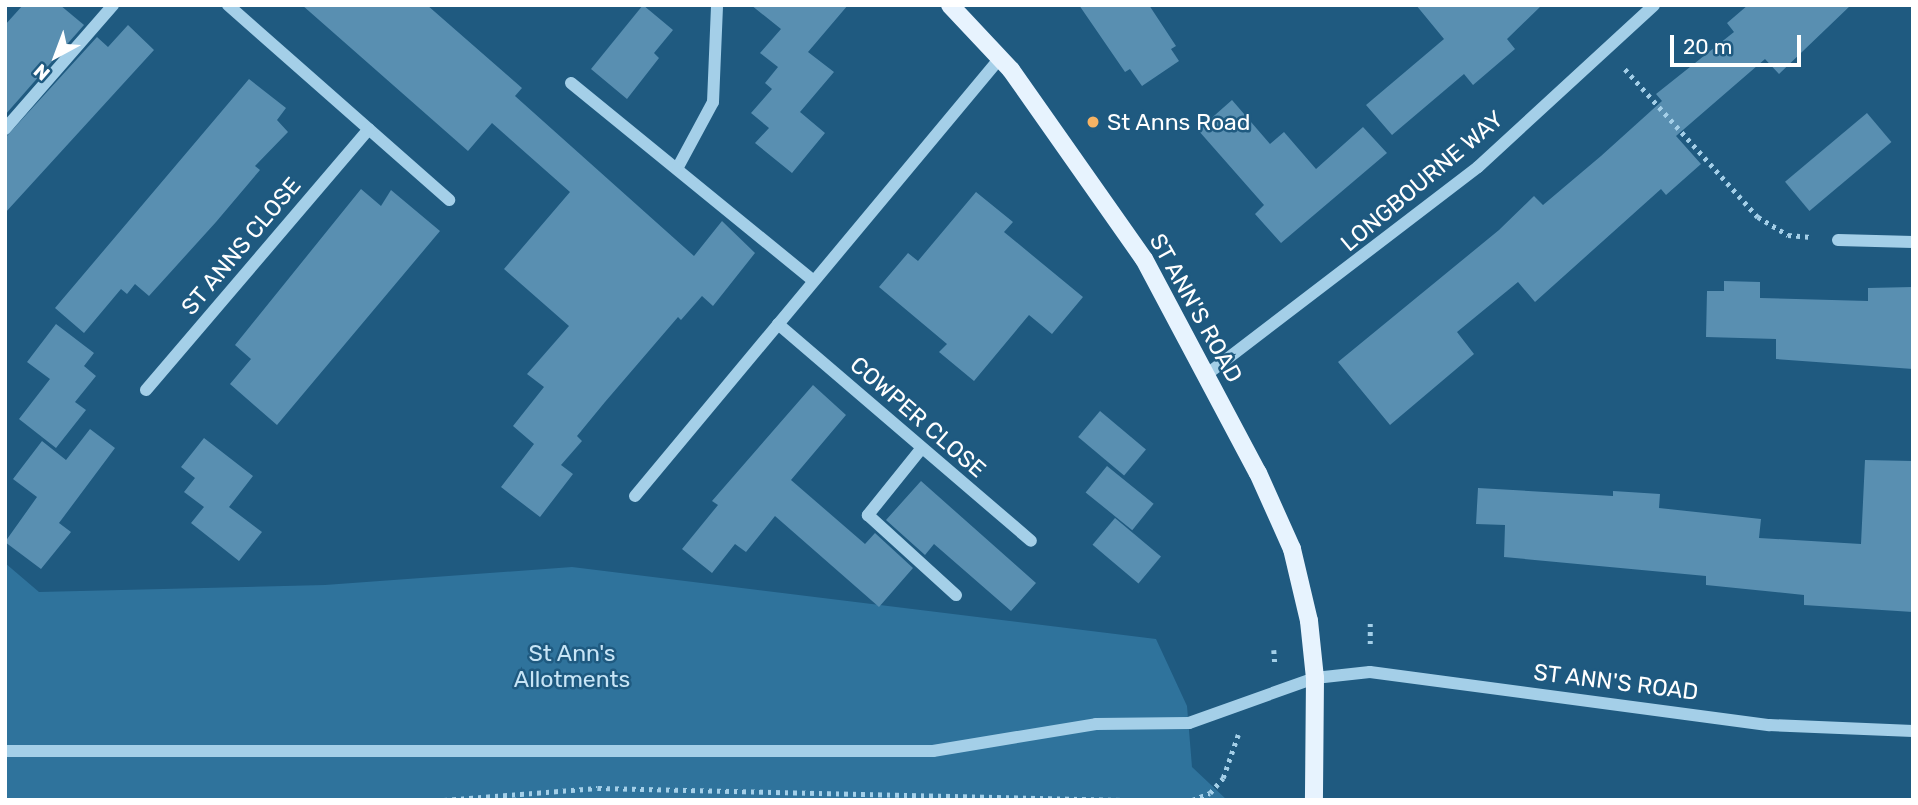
<!DOCTYPE html>
<style>
body{margin:0}
#map{position:relative;width:1918px;height:805px;overflow:hidden;background:#1f5a80;font-family:Rubik,sans-serif}
div>[style]{position:absolute}
.green>*{inset:0;background:#2f739c}
.building>*{inset:0;background:#598fb1;transform-origin:0 0}
.path>*{height:4.5px;margin-top:-2.25px;transform-origin:0;background:repeating-linear-gradient(90deg,#a4cfe8 0 3.5px,transparent 0 8.5px)}
.minor>*{height:12px;margin:-6px;padding:0 6px;transform-origin:6px;border-radius:6px;background:#a4cfe8}
.major>*{height:18px;margin:-9px;padding:0 9px;transform-origin:9px;border-radius:9px;background:#e7f3fe}
.dots>*{width:19px;height:19px;translate:-50% -50%;box-sizing:border-box;border:4px solid #1f5a80;border-radius:50%}
span{translate:-50% -50%;white-space:nowrap;text-align:center;line-height:1.15;-webkit-text-stroke:5px #1f5a80;paint-order:stroke}
.poi-label{font-size:23px;color:#fff}
.left{translate:0 -50%;text-align:left}
.street-label{font-size:23px;color:#fff}
.park-label{font-size:23px;color:#c8e5f6}
.frame{position:absolute;inset:0;border:7px solid #fff;pointer-events:none}
.north{position:absolute;left:21px;top:21px;width:70px;height:70px;-webkit-text-stroke:5px #1f5a80;paint-order:stroke;rotate:221deg;font-size:19px;font-weight:700;line-height:28px;text-align:center;color:#fff}
.north::after{content:'';display:block;margin:auto;width:24px;height:32px;background:#fff;clip-path:polygon(50% 0,100% 100%,50% 72%,0 100%)}
.scale{position:absolute;left:1670px;top:35px;width:131px;height:32px;box-sizing:border-box;border:4px solid #fff;border-top:0;padding-left:9px;font-size:21px;line-height:24px;white-space:nowrap;color:#fff;-webkit-text-stroke:5px #1f5a80;paint-order:stroke}
</style>
<div id="map">
<div class="green">
<div style="clip-path:polygon(5px 563px,39px 592px,325px 585px,572px 567px,1156px 639px,1187px 706px,1192px 767px,1227px 800px,5px 800px)"></div>
</div>
<div class="building">
<div style="clip-path:polygon(23px 5px,60px 5px,84px 25px,5px 115px,5px 25px)"></div>
<div style="clip-path:polygon(302px 5px,427px 5px,522px 88px,515px 96px,694px 256px,722px 221px,755px 253px,713px 306px,702px 296px,681px 320px,678px 317px,605px 402px,577px 436px,582px 441px,561px 465px,573px 474px,540px 517px,501px 487px,534px 444px,513px 426px,544px 387px,527px 374px,569px 326px,504px 269px,570px 192px,492px 123px,468px 151px)"></div>
<div style="clip-path:polygon(643px 5px,673px 30px,654px 53px,659px 58px,627px 99px,591px 69px)"></div>
<div style="clip-path:polygon(751px 5px,848px 5px,808px 52px,834px 72px,800px 112px,825px 133px,792px 173px,755px 143px,769px 128px,751px 113px,772px 89px,765px 83px,778px 67px,760px 53px,781px 29px)"></div>
<div style="clip-path:polygon(1079px 5px,1149px 5px,1176px 46px,1171px 49px,1179px 61px,1142px 86px,1130px 69px,1125px 72px)"></div>
<div style="clip-path:polygon(1416px 5px,1542px 5px,1507px 39px,1515px 49px,1473px 85px,1464px 74px,1392px 135px,1366px 105px,1444px 39px)"></div>
<div style="clip-path:polygon(1748px 5px,1851px 5px,1779px 74px,1765px 59px,1676px 136px,1701px 164px,1666px 195px,1661px 189px,1535px 302px,1518px 282px,1457px 332px,1474px 354px,1390px 425px,1338px 362px,1499px 230px,1534px 196px,1543px 205px,1601px 156px,1662px 101px,1656px 94px,1734px 32px,1727px 23px)"></div>
<div style="clip-path:polygon(128px 25px,154px 50px,5px 213px,5px 138px,97px 37px,108px 47px)"></div>
<div style="clip-path:polygon(249px 79px,286px 108px,277px 120px,288px 132px,255px 166px,260px 170px,216px 222px,149px 296px,135px 284px,127px 294px,121px 289px,84px 333px,55px 308px)"></div>
<div style="clip-path:polygon(1232px 100px,1270px 144px,1284px 132px,1316px 169px,1363px 127px,1387px 153px,1281px 243px,1255px 214px,1264px 205px,1198px 130px)"></div>
<div style="left:1867px;top:113px;width:38px;height:107px;rotate:50deg"></div>
<div style="clip-path:polygon(361px 189px,381px 206px,391px 190px,440px 231px,277px 425px,230px 384px,251px 359px,235px 345px)"></div>
<div style="clip-path:polygon(976px 192px,1013px 222px,1004px 232px,1083px 297px,1052px 334px,1029px 315px,974px 381px,939px 352px,947px 344px,879px 287px,908px 253px,918px 261px)"></div>
<div style="clip-path:polygon(1724px 281px,1760px 282px,1760px 298px,1868px 301px,1868px 288px,1913px 287px,1913px 369px,1776px 359px,1776px 339px,1706px 337px,1707px 291px,1724px 291px)"></div>
<div style="clip-path:polygon(56px 324px,94px 353px,84px 366px,96px 376px,75px 402px,86px 410px,56px 448px,19px 419px,50px 379px,27px 362px)"></div>
<div style="clip-path:polygon(813px 385px,846px 415px,791px 480px,865px 544px,875px 533px,913px 568px,879px 607px,775px 516px,746px 552px,735px 544px,712px 573px,682px 549px,718px 505px,712px 501px)"></div>
<div style="left:1100px;top:411px;width:60px;height:34px;rotate:40deg"></div>
<div style="clip-path:polygon(90px 429px,115px 448px,59px 523px,71px 532px,41px 569px,5px 542px,37px 497px,13px 479px,42px 441px,66px 460px)"></div>
<div style="clip-path:polygon(204px 438px,253px 476px,229px 507px,262px 532px,239px 561px,191px 523px,204px 507px,184px 492px,195px 478px,181px 467px)"></div>
<div style="clip-path:polygon(1865px 460px,1913px 461px,1913px 612px,1804px 605px,1804px 595px,1706px 585px,1706px 576px,1504px 557px,1505px 525px,1476px 524px,1478px 488px,1613px 496px,1613px 491px,1660px 494px,1659px 508px,1761px 519px,1759px 538px,1861px 544px)"></div>
<div style="left:1107px;top:466px;width:60px;height:34px;rotate:39deg"></div>
<div style="clip-path:polygon(921px 481px,1036px 583px,1011px 611px,934px 544px,925px 555px,886px 520px)"></div>
<div style="left:1115px;top:518px;width:60px;height:35px;rotate:40deg"></div>
</div>
<div class="path">
<div style="left:1625px;top:69px;width:199px;rotate:48.1deg"></div>
<div style="left:1758px;top:217px;width:35px;rotate:31deg"></div>
<div style="left:1788px;top:235px;width:23px;rotate:5deg"></div>
<div style="left:1370px;top:644px;width:24px;rotate:-90deg"></div>
<div style="left:1274px;top:650px;width:13px;rotate:86deg"></div>
<div style="left:444px;top:800px;width:154px;rotate:-4.5deg"></div>
<div style="left:598px;top:788px;width:526px;rotate:1.31deg"></div>
<div style="left:1192px;top:800px;width:19px;rotate:-21deg"></div>
<div style="left:1210px;top:793px;width:20px;rotate:-49deg"></div>
<div style="left:1223px;top:778px;width:46px;rotate:-70.8deg"></div>
</div>
<div class="minor">
<div style="left:228px;top:5px;width:295px;rotate:41.4deg"></div>
<div style="left:571px;top:83px;width:313px;rotate:39.2deg"></div>
<div style="left:5px;top:129px;width:164px;rotate:-48.9deg"></div>
<div style="left:678px;top:167px;width:74px;rotate:-61.7deg"></div>
<div style="left:713px;top:102px;width:97px;rotate:-87.6deg"></div>
<div style="left:1838px;top:240px;width:75px;rotate:1.5deg"></div>
<div style="left:778px;top:324px;width:333px;rotate:40.6deg"></div>
<div style="left:1206px;top:375px;width:342px;rotate:-37.4deg"></div>
<div style="left:1478px;top:167px;width:239px;rotate:-42.6deg"></div>
<div style="left:146px;top:390px;width:343px;rotate:-49.5deg"></div>
<div style="left:921px;top:449px;width:85px;rotate:128.8deg"></div>
<div style="left:868px;top:515px;width:119px;rotate:42.3deg"></div>
<div style="left:635px;top:496px;width:570px;rotate:-50.19deg"></div>
<div style="left:5px;top:751px;width:928px"></div>
<div style="left:933px;top:751px;width:165px;rotate:-9.4deg"></div>
<div style="left:1096px;top:724px;width:93px;rotate:-0.6deg"></div>
<div style="left:1189px;top:723px;width:134px;rotate:-19.7deg"></div>
<div style="left:1315px;top:678px;width:55px;rotate:-6.2deg"></div>
<div style="left:1370px;top:672px;width:403px;rotate:7.6deg"></div>
<div style="left:1769px;top:725px;width:144px;rotate:2.4deg"></div>
</div>
<div class="major">
<div style="left:950px;top:5px;width:89px;rotate:46.8deg"></div>
<div style="left:1011px;top:70px;width:231px;rotate:54.9deg"></div>
<div style="left:1144px;top:259px;width:242px;rotate:62deg"></div>
<div style="left:1258px;top:473px;width:83px;rotate:65.9deg"></div>
<div style="left:1292px;top:549px;width:74px;rotate:76.7deg"></div>
<div style="left:1309px;top:621px;width:57px;rotate:84deg"></div>
<div style="left:1315px;top:678px;width:122px;rotate:90.5deg"></div>
</div>
<div class="dots">
<div style="left:1093px;top:122px;background:#f6b364"></div>
</div>
<div class="poi-label">
<span class="left" style="left:1107px;top:122px">St Anns Road</span>
</div>
<div class="street-label">
<span style="left:1422px;top:181px;rotate:-40deg">LONGBOURNE WAY</span>
<span style="left:241px;top:246px;rotate:-50deg">ST ANNS CLOSE</span>
<span style="left:1196px;top:308px;rotate:61deg">ST ANN'S ROAD</span>
<span style="left:918px;top:417px;rotate:41deg">COWPER CLOSE</span>
<span style="left:1616px;top:682px;rotate:7deg">ST ANN'S ROAD</span>
</div>
<div class="park-label">
<span style="left:572px;top:666px">St Ann's<br>Allotments</span>
</div>
<div class="frame"></div>
<div class="north">N</div>
<div class="scale">20 m</div>
</div>
